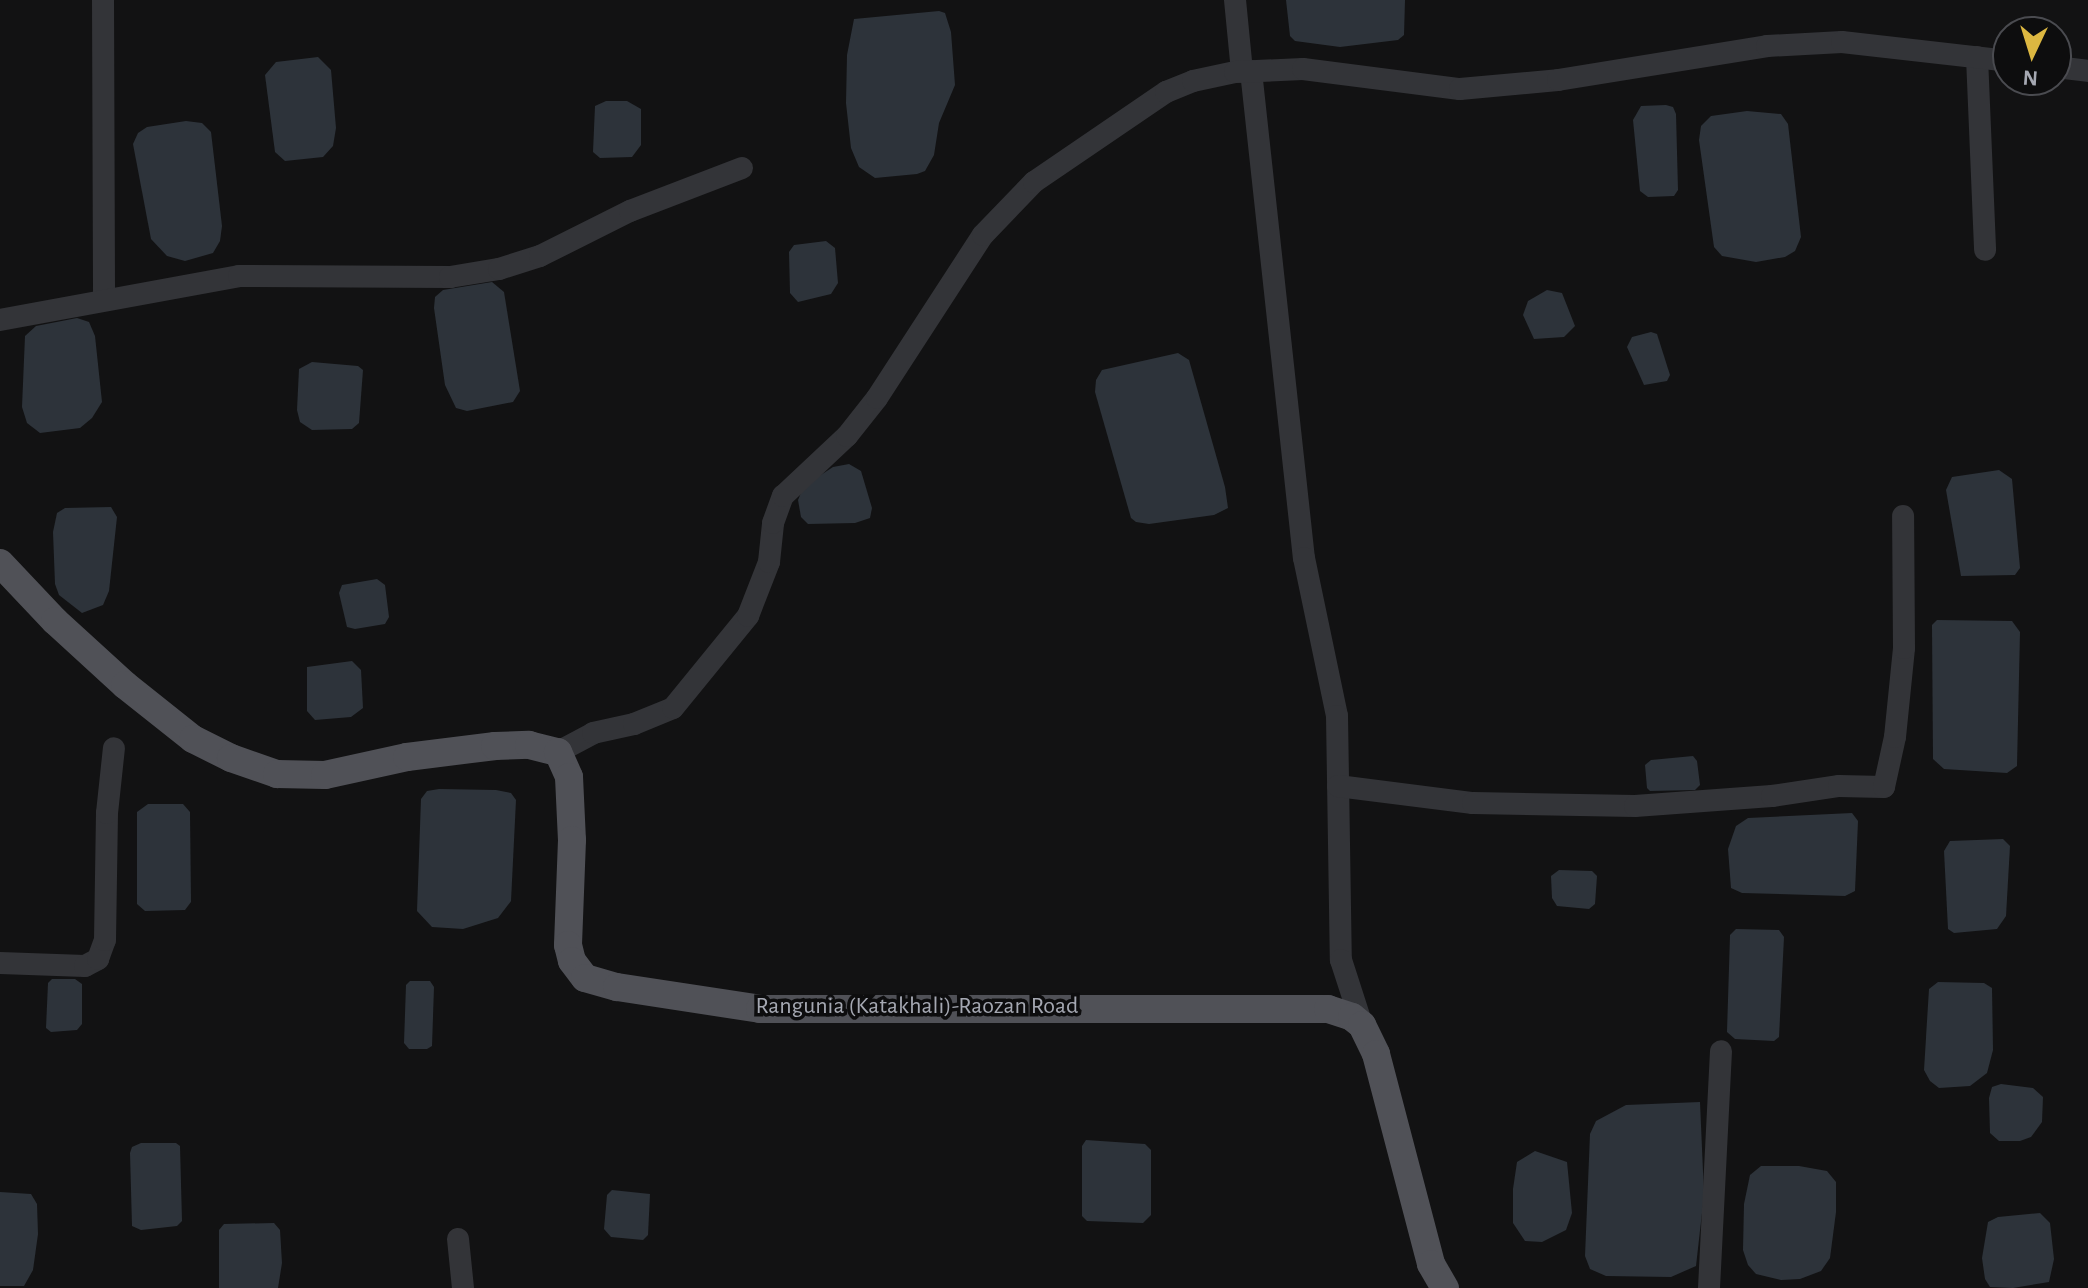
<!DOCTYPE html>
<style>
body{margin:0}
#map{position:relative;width:2088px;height:1288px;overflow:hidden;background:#121213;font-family:"Alegreya Sans",sans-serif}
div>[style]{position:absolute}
.water>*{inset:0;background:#2d333a}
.minor>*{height:22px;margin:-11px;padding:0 11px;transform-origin:11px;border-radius:11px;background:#333438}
.major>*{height:28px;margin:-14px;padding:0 14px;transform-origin:14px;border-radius:14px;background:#505157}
span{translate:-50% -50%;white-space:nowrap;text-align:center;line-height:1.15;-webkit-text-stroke:7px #0d0d0e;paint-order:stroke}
.street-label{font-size:24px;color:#a5a8b2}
.north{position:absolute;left:1992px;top:16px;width:80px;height:80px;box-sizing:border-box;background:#0d0d0e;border:2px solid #4a4b50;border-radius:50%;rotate:184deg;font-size:22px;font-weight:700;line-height:32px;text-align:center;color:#a5a8b2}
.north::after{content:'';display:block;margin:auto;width:28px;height:36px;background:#dcb741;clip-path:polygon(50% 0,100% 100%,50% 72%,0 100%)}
</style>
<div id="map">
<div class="water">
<div style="clip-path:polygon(1286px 0,1405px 0,1404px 35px,1398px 40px,1340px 47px,1295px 41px,1290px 36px)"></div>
<div style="clip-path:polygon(939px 11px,945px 13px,951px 32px,955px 85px,939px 123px,934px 155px,925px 171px,917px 174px,875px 178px,859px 167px,851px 148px,846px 103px,847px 55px,854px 19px)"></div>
<div style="clip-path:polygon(318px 57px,331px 70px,336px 128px,333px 146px,323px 157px,285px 161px,275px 152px,265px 75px,276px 62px)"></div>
<div style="clip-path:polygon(606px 101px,627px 101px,641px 109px,641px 145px,632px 157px,600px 158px,593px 152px,595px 106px)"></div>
<div style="clip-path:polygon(1666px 105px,1673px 107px,1676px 114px,1678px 190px,1674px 196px,1648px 197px,1640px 191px,1633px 120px,1641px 106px)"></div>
<div style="clip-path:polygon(1747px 111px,1781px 114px,1788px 124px,1801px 237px,1795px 251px,1785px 257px,1756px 262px,1722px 256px,1714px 247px,1699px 140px,1701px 126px,1711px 116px)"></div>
<div style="clip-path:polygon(186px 121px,202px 123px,211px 132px,222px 226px,220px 241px,213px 253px,185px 261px,167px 256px,151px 239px,133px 144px,138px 133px,147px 127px)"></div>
<div style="clip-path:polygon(826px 241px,835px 248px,838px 283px,831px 294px,798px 302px,790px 293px,789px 252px,794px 245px)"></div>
<div style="clip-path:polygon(492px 282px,504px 292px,520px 391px,513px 402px,467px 411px,456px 408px,445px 385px,434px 308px,435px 297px,443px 290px)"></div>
<div style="clip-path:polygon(1547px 290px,1562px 293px,1575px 326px,1564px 337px,1534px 339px,1523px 315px,1528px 301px)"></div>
<div style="clip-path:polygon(77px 318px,89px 322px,95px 336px,102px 402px,92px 418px,80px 428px,40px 433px,27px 423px,22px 407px,25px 336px,36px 326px)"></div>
<div style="clip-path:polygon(1651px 332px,1657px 334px,1670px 375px,1667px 381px,1644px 385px,1627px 347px,1632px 337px)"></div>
<div style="clip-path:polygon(1178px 353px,1189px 360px,1225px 487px,1228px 508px,1214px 515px,1149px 524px,1136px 522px,1131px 518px,1095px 392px,1096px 380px,1102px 370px)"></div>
<div style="clip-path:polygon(312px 362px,358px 366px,363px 370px,359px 423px,352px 429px,312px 430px,300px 422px,297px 410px,299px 369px)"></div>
<div style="clip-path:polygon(849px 464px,861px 471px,872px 508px,870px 518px,855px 523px,808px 524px,801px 517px,798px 500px,804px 486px,833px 467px)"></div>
<div style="clip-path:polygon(1999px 470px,2012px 479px,2020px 568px,2015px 575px,1961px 576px,1946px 490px,1952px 477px)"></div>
<div style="clip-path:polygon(111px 507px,117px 517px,109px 591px,103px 605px,82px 613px,59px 595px,55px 584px,53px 532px,57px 513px,65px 508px)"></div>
<div style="clip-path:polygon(377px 579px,385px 585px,389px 617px,385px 624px,355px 629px,347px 627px,339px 593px,342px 585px)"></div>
<div style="clip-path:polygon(1937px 620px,2012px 621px,2020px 632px,2017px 766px,2007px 773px,1944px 769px,1933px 759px,1932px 625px)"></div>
<div style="clip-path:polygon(352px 661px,361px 670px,363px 708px,351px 717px,315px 720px,307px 711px,307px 667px)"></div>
<div style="clip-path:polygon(1693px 756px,1697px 761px,1700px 785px,1695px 790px,1650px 791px,1647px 788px,1645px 765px,1651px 760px)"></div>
<div style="clip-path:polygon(439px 789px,496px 790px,511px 793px,516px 800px,511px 901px,498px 918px,463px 929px,432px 927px,417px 911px,421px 799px,427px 791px)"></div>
<div style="clip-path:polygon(148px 804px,183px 804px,190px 812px,191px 902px,185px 910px,145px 911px,137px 904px,137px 812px)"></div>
<div style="clip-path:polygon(1852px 813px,1858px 821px,1855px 891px,1845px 896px,1742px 893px,1731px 888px,1728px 849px,1736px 826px,1748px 818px)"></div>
<div style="clip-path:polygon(2003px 839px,2010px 846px,2006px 916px,1997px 929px,1954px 933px,1948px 929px,1944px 851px,1950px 841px)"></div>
<div style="clip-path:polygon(1559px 870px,1592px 871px,1597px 876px,1595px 904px,1589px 909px,1557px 906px,1552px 898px,1551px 876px)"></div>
<div style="clip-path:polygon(1736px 929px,1779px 930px,1784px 937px,1779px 1037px,1774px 1041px,1735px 1039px,1727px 1032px,1730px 935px)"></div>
<div style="clip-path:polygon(52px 979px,75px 979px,82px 984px,82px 1024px,77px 1030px,51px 1032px,46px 1028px,48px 983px)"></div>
<div style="clip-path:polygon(410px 981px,430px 981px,434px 987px,432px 1046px,427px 1049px,409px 1049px,404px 1043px,406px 985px)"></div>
<div style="clip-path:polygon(1938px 982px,1984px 983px,1992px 988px,1993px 1050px,1987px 1073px,1970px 1086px,1939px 1088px,1930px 1081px,1924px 1070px,1929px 989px)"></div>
<div style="clip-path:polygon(2001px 1084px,2033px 1088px,2043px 1097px,2042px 1122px,2031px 1137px,2020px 1141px,1999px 1141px,1990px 1133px,1989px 1098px,1992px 1087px)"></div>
<div style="clip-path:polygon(1700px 1102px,1704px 1195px,1696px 1266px,1671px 1277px,1606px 1276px,1590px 1269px,1585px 1256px,1590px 1134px,1596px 1121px,1626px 1105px)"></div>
<div style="clip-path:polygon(1086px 1140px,1145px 1144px,1151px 1150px,1151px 1215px,1143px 1223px,1087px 1221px,1082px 1216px,1082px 1146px)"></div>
<div style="clip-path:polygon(141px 1143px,176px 1143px,180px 1146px,182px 1221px,177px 1226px,141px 1230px,132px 1226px,130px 1153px,132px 1147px)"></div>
<div style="clip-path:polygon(1535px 1151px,1567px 1162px,1572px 1213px,1566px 1230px,1542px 1242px,1525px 1241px,1513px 1223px,1513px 1189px,1517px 1162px)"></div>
<div style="clip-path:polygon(1761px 1166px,1799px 1166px,1827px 1171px,1836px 1182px,1836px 1212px,1830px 1258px,1821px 1271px,1800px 1279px,1781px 1280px,1756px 1274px,1748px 1265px,1743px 1250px,1744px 1204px,1750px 1175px)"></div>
<div style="clip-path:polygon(612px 1190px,650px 1194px,648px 1235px,643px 1240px,611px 1237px,604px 1229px,607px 1195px)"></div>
<div style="clip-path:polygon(0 1192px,31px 1194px,37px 1204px,38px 1234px,33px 1270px,24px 1286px,0 1286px)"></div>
<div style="clip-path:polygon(2040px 1213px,2050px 1223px,2054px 1259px,2049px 1282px,2013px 1288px,1990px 1287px,1985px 1279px,1982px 1258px,1988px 1222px,1998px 1217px)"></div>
<div style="clip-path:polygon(274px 1223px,280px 1230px,282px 1263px,278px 1288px,219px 1288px,219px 1230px,224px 1224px)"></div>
</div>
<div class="minor">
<div style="left:103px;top:0;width:299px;rotate:89.8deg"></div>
<div style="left:1235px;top:0;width:72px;rotate:84.4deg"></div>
<div style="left:1977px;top:57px;width:193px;rotate:87.6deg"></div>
<div style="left:2056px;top:67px;width:32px;rotate:7deg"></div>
<div style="left:1251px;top:71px;width:490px;rotate:83.8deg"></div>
<div style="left:1304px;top:558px;width:161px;rotate:78.2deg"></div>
<div style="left:1337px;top:716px;width:244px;rotate:89.1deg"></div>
<div style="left:1341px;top:960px;width:68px;rotate:72.1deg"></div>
<div style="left:0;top:320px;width:243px;rotate:-10.4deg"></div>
<div style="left:239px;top:276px;width:211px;rotate:0.3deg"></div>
<div style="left:450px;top:277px;width:50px;rotate:-9.3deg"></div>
<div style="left:499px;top:269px;width:43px;rotate:-17.6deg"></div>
<div style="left:540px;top:256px;width:101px;rotate:-26.6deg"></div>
<div style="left:630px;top:211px;width:120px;rotate:-21deg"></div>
<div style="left:558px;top:752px;width:40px;rotate:-28deg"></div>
<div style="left:593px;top:733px;width:42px;rotate:-12.4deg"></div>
<div style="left:634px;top:724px;width:42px;rotate:-22.3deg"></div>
<div style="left:673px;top:708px;width:119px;rotate:-50.8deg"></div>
<div style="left:748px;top:616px;width:58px;rotate:-68.7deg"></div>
<div style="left:769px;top:562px;width:39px;rotate:-84deg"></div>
<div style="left:773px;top:523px;width:29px;rotate:-70deg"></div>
<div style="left:783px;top:496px;width:88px;rotate:-43.2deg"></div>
<div style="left:847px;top:436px;width:48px;rotate:-51.7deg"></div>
<div style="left:877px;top:398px;width:194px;rotate:-57deg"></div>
<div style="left:983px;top:235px;width:74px;rotate:-46.1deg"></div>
<div style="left:1034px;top:182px;width:160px;rotate:-34.3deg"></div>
<div style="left:1166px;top:92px;width:29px;rotate:-22deg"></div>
<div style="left:1193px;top:81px;width:43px;rotate:-12.1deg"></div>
<div style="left:1235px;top:72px;width:68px;rotate:-2.5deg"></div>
<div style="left:1303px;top:69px;width:158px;rotate:7.3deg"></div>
<div style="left:1460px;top:89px;width:98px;rotate:-5.2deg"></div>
<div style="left:1558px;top:80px;width:212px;rotate:-9.2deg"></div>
<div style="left:1767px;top:46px;width:75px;rotate:-3.1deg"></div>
<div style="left:1842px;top:42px;width:167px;rotate:6.5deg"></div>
<div style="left:1338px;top:786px;width:136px;rotate:7.2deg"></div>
<div style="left:1473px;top:803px;width:162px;rotate:1.1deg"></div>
<div style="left:1635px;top:806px;width:137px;rotate:-4.2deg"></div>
<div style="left:1772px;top:796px;width:68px;rotate:-8.5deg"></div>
<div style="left:1839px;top:786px;width:45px;rotate:1.3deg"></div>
<div style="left:1884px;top:787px;width:51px;rotate:-77.6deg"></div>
<div style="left:1895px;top:737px;width:89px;rotate:-84.2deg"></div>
<div style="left:1904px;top:648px;width:132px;rotate:-90.4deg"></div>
<div style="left:0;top:963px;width:85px;rotate:2deg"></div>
<div style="left:85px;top:966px;width:15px;rotate:-28deg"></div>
<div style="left:98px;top:959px;width:20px;rotate:-70deg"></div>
<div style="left:105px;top:940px;width:127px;rotate:-89.1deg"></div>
<div style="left:107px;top:813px;width:65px;rotate:-83.9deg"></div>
<div style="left:458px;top:1239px;width:49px;rotate:84.2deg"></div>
<div style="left:1709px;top:1288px;width:237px;rotate:-87.1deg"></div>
</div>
<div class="major">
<div style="left:0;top:563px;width:80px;rotate:46.5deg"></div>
<div style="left:55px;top:621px;width:95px;rotate:42.4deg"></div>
<div style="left:125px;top:685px;width:87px;rotate:38.5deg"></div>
<div style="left:193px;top:739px;width:42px;rotate:26.6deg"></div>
<div style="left:231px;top:758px;width:49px;rotate:19.2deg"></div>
<div style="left:277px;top:774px;width:48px;rotate:1.2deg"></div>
<div style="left:325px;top:775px;width:84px;rotate:-12.4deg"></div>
<div style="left:407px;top:757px;width:89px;rotate:-7.1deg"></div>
<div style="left:495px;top:746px;width:34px;rotate:-2deg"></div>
<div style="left:529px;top:745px;width:30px;rotate:14deg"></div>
<div style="left:558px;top:752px;width:27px;rotate:66deg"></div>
<div style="left:569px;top:777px;width:63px;rotate:87.3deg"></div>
<div style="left:572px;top:840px;width:105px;rotate:92.2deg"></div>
<div style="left:568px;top:945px;width:16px;rotate:76deg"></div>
<div style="left:572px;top:961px;width:21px;rotate:53deg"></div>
<div style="left:585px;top:978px;width:33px;rotate:16deg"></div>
<div style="left:617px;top:987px;width:145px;rotate:8.7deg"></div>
<div style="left:760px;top:1009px;width:568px"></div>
<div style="left:1328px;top:1009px;width:25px;rotate:18deg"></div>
<div style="left:1352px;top:1017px;width:13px;rotate:39deg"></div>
<div style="left:1362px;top:1025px;width:32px;rotate:64deg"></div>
<div style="left:1376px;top:1054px;width:217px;rotate:75.3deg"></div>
<div style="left:1431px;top:1264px;width:28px;rotate:60deg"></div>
</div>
<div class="street-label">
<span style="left:917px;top:1007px">Rangunia (Katakhali)-Raozan Road</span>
</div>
<div class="north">N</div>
</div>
